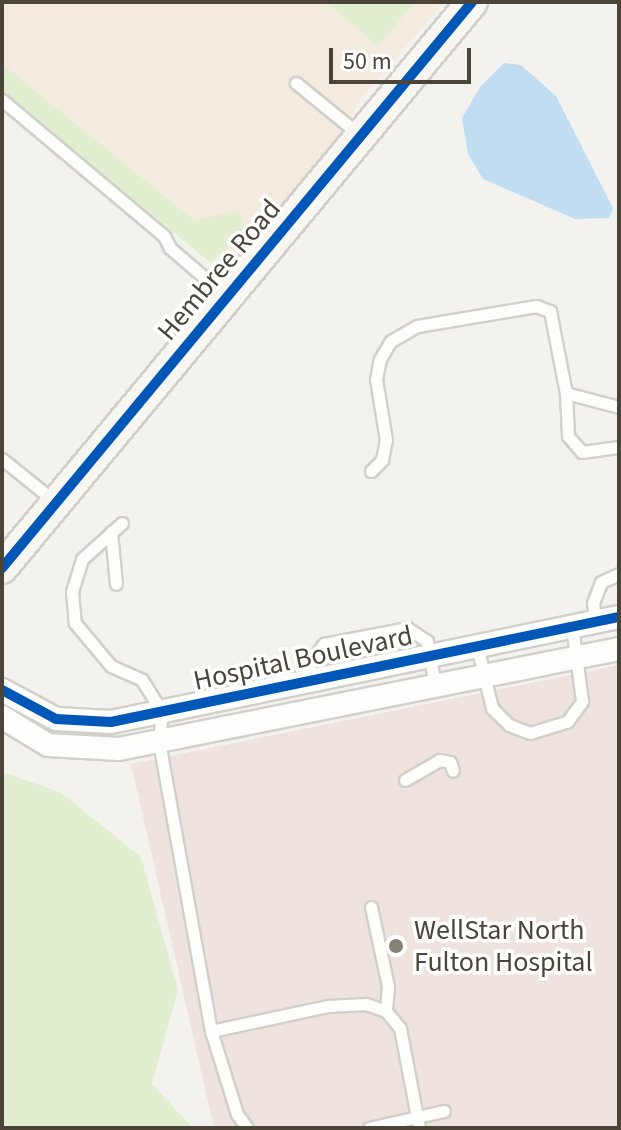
<!DOCTYPE html>
<style>
body{margin:0}
#map{position:relative;width:621px;height:1130px;overflow:hidden;background:#f4f2ee;font-family:"Source Sans 3",sans-serif}
div>[style]{position:absolute}
.commercial>*{inset:0;background:#f3ebdf}
.medical>*{inset:0;background:#eee3df}
.green>*{inset:0;background:#e1eecf}
.water>*{inset:0;background:#c0ddf1}
.roads{filter:drop-shadow(2px 0 #d2d0cb) drop-shadow(-2px 0 #d2d0cb) drop-shadow(0 2px #d2d0cb) drop-shadow(0 -2px #d2d0cb)}
.lane>*{height:11px;margin:-5.5px;padding:0 5.5px;transform-origin:5.5px;border-radius:5.5px;background:#fdfdfc}
.street>*{height:22px;margin:-11px;padding:0 11px;transform-origin:11px;border-radius:11px;background:#fdfdfc}
.secondary>*{height:30px;margin:-15px;padding:0 15px;transform-origin:15px;border-radius:15px;background:#f7f6f1}
.cycleway>*{height:10px;margin:-5px;padding:0 5px;transform-origin:5px;border-radius:5px;background:#0057b8}
.dots>*{width:22px;height:22px;translate:-50% -50%;box-sizing:border-box;border:4px solid #fff;border-radius:50%}
span{translate:-50% -50%;white-space:nowrap;text-align:center;line-height:1.15;-webkit-text-stroke:7px #fff;paint-order:stroke}
.street-label{font-size:28px;color:#4b4439}
.poi-label{font-size:28px;color:#4b4439}
.left{translate:0 -50%;text-align:left}
.frame{position:absolute;inset:0;border:4px solid #4b4439;pointer-events:none}
.scale{position:absolute;left:329px;top:48px;width:142px;height:36px;box-sizing:border-box;border:4px solid #4b4439;border-top:0;padding-left:10px;font-size:24px;line-height:28px;white-space:nowrap;color:#4b4439;-webkit-text-stroke:6px #fff;paint-order:stroke}
</style>
<div id="map">
<div class="commercial">
<div style="clip-path:polygon(2px 2px,444px 2px,360px 100px,330px 150px,233px 268px,2px 78px)"></div>
</div>
<div class="medical">
<div style="clip-path:polygon(619px 665px,619px 1128px,214px 1128px,131px 764px)"></div>
</div>
<div class="green">
<div style="clip-path:polygon(326px 2px,415px 2px,378px 46px)"></div>
<div style="clip-path:polygon(2px 64px,195px 221px,239px 210px,244px 228px,211px 263px,2px 92px)"></div>
<div style="clip-path:polygon(2px 772px,60px 792px,141px 857px,178px 990px,152px 1084px,193px 1128px,2px 1128px)"></div>
</div>
<div class="water">
<div style="clip-path:polygon(504px 63px,521px 65px,556px 96px,613px 208px,609px 218px,575px 219px,483px 179px,468px 154px,462px 118px,480px 87px)"></div>
</div>
<div class="roads">
<div class="lane">
<div style="left:296px;top:83px;width:84px;rotate:39.2deg"></div>
<div style="left:2px;top:100px;width:212px;rotate:40deg"></div>
<div style="left:164px;top:236px;width:13px;rotate:63deg"></div>
<div style="left:170px;top:248px;width:75px;rotate:40.7deg"></div>
<div style="left:619px;top:407px;width:55px;rotate:-165.2deg"></div>
<div style="left:566px;top:393px;width:43px;rotate:87.3deg"></div>
<div style="left:568px;top:436px;width:21px;rotate:49deg"></div>
<div style="left:582px;top:452px;width:37px;rotate:-8deg"></div>
<div style="left:2px;top:459px;width:67px;rotate:38.9deg"></div>
<div style="left:371px;top:471px;width:16px;rotate:-45deg"></div>
<div style="left:382px;top:460px;width:20px;rotate:-79deg"></div>
<div style="left:386px;top:440px;width:62px;rotate:-99.3deg"></div>
<div style="left:376px;top:379px;width:20px;rotate:-79deg"></div>
<div style="left:380px;top:359px;width:21px;rotate:-59deg"></div>
<div style="left:391px;top:341px;width:30px;rotate:-30deg"></div>
<div style="left:417px;top:326px;width:121px;rotate:-9.5deg"></div>
<div style="left:536px;top:306px;width:15px;rotate:20deg"></div>
<div style="left:550px;top:311px;width:84px;rotate:79deg"></div>
<div style="left:122px;top:523px;width:54px;rotate:138deg"></div>
<div style="left:82px;top:559px;width:34px;rotate:107deg"></div>
<div style="left:72px;top:591px;width:32px;rotate:85deg"></div>
<div style="left:75px;top:623px;width:56px;rotate:50.1deg"></div>
<div style="left:111px;top:666px;width:34px;rotate:24deg"></div>
<div style="left:142px;top:680px;width:38px;rotate:58deg"></div>
<div style="left:162px;top:712px;width:30px;rotate:96deg"></div>
<div style="left:159px;top:742px;width:294px;rotate:79.8deg"></div>
<div style="left:211px;top:1031px;width:87px;rotate:72.6deg"></div>
<div style="left:237px;top:1114px;width:17px;rotate:54deg"></div>
<div style="left:111px;top:532px;width:52px;rotate:84.5deg"></div>
<div style="left:595px;top:622px;width:19px;rotate:-96deg"></div>
<div style="left:593px;top:603px;width:22px;rotate:-69deg"></div>
<div style="left:601px;top:582px;width:20px;rotate:-24deg"></div>
<div style="left:477px;top:646px;width:64px;rotate:76.4deg"></div>
<div style="left:492px;top:708px;width:24px;rotate:45deg"></div>
<div style="left:509px;top:725px;width:22px;rotate:21deg"></div>
<div style="left:530px;top:733px;width:39px;rotate:-17deg"></div>
<div style="left:567px;top:722px;width:26px;rotate:-54deg"></div>
<div style="left:582px;top:701px;width:76px;rotate:-97.6deg"></div>
<div style="left:309px;top:681px;width:18px;rotate:-87deg"></div>
<div style="left:310px;top:663px;width:24px;rotate:-54deg"></div>
<div style="left:324px;top:644px;width:85px;rotate:-10.9deg"></div>
<div style="left:407px;top:628px;width:24px;rotate:33deg"></div>
<div style="left:427px;top:641px;width:45px;rotate:79.7deg"></div>
<div style="left:405px;top:780px;width:39px;rotate:-30deg"></div>
<div style="left:439px;top:760px;width:11px;rotate:10deg"></div>
<div style="left:450px;top:762px;width:9px;rotate:72deg"></div>
<div style="left:371px;top:907px;width:81px;rotate:77.9deg"></div>
<div style="left:388px;top:986px;width:25px;rotate:95deg"></div>
<div style="left:211px;top:1031px;width:120px;rotate:-12.1deg"></div>
<div style="left:328px;top:1006px;width:38px;rotate:-3deg"></div>
<div style="left:366px;top:1004px;width:21px;rotate:19deg"></div>
<div style="left:386px;top:1011px;width:22px;rotate:51deg"></div>
<div style="left:400px;top:1028px;width:102px;rotate:79.2deg"></div>
<div style="left:369px;top:1128px;width:77px;rotate:-12.8deg"></div>
</div>
<div class="street">
<div style="left:2px;top:690px;width:61px;rotate:28.2deg"></div>
<div style="left:56px;top:719px;width:55px;rotate:3.1deg"></div>
<div style="left:111px;top:722px;width:519px;rotate:-11.68deg"></div>
<div style="left:2px;top:717px;width:54px;rotate:31.3deg"></div>
<div style="left:48px;top:745px;width:71px;rotate:3.2deg"></div>
<div style="left:119px;top:749px;width:510px;rotate:-11.31deg"></div>
</div>
<div class="secondary">
<div style="left:2px;top:568px;width:736px;rotate:-50.29deg"></div>
</div>
</div>
<div class="cycleway">
<div style="left:2px;top:568px;width:736px;rotate:-50.29deg"></div>
<div style="left:2px;top:690px;width:61px;rotate:28.2deg"></div>
<div style="left:56px;top:719px;width:55px;rotate:3.1deg"></div>
<div style="left:111px;top:722px;width:519px;rotate:-11.68deg"></div>
</div>
<div class="dots">
<div style="left:396px;top:946px;background:#868178"></div>
</div>
<div class="street-label">
<span style="left:219px;top:270px;rotate:-50deg">Hembree Road</span>
<span style="left:303px;top:658px;rotate:-12deg">Hospital Boulevard</span>
</div>
<div class="poi-label">
<span class="left" style="left:414px;top:946px">WellStar North<br>Fulton Hospital</span>
</div>
<div class="frame"></div>
<div class="scale">50 m</div>
</div>
